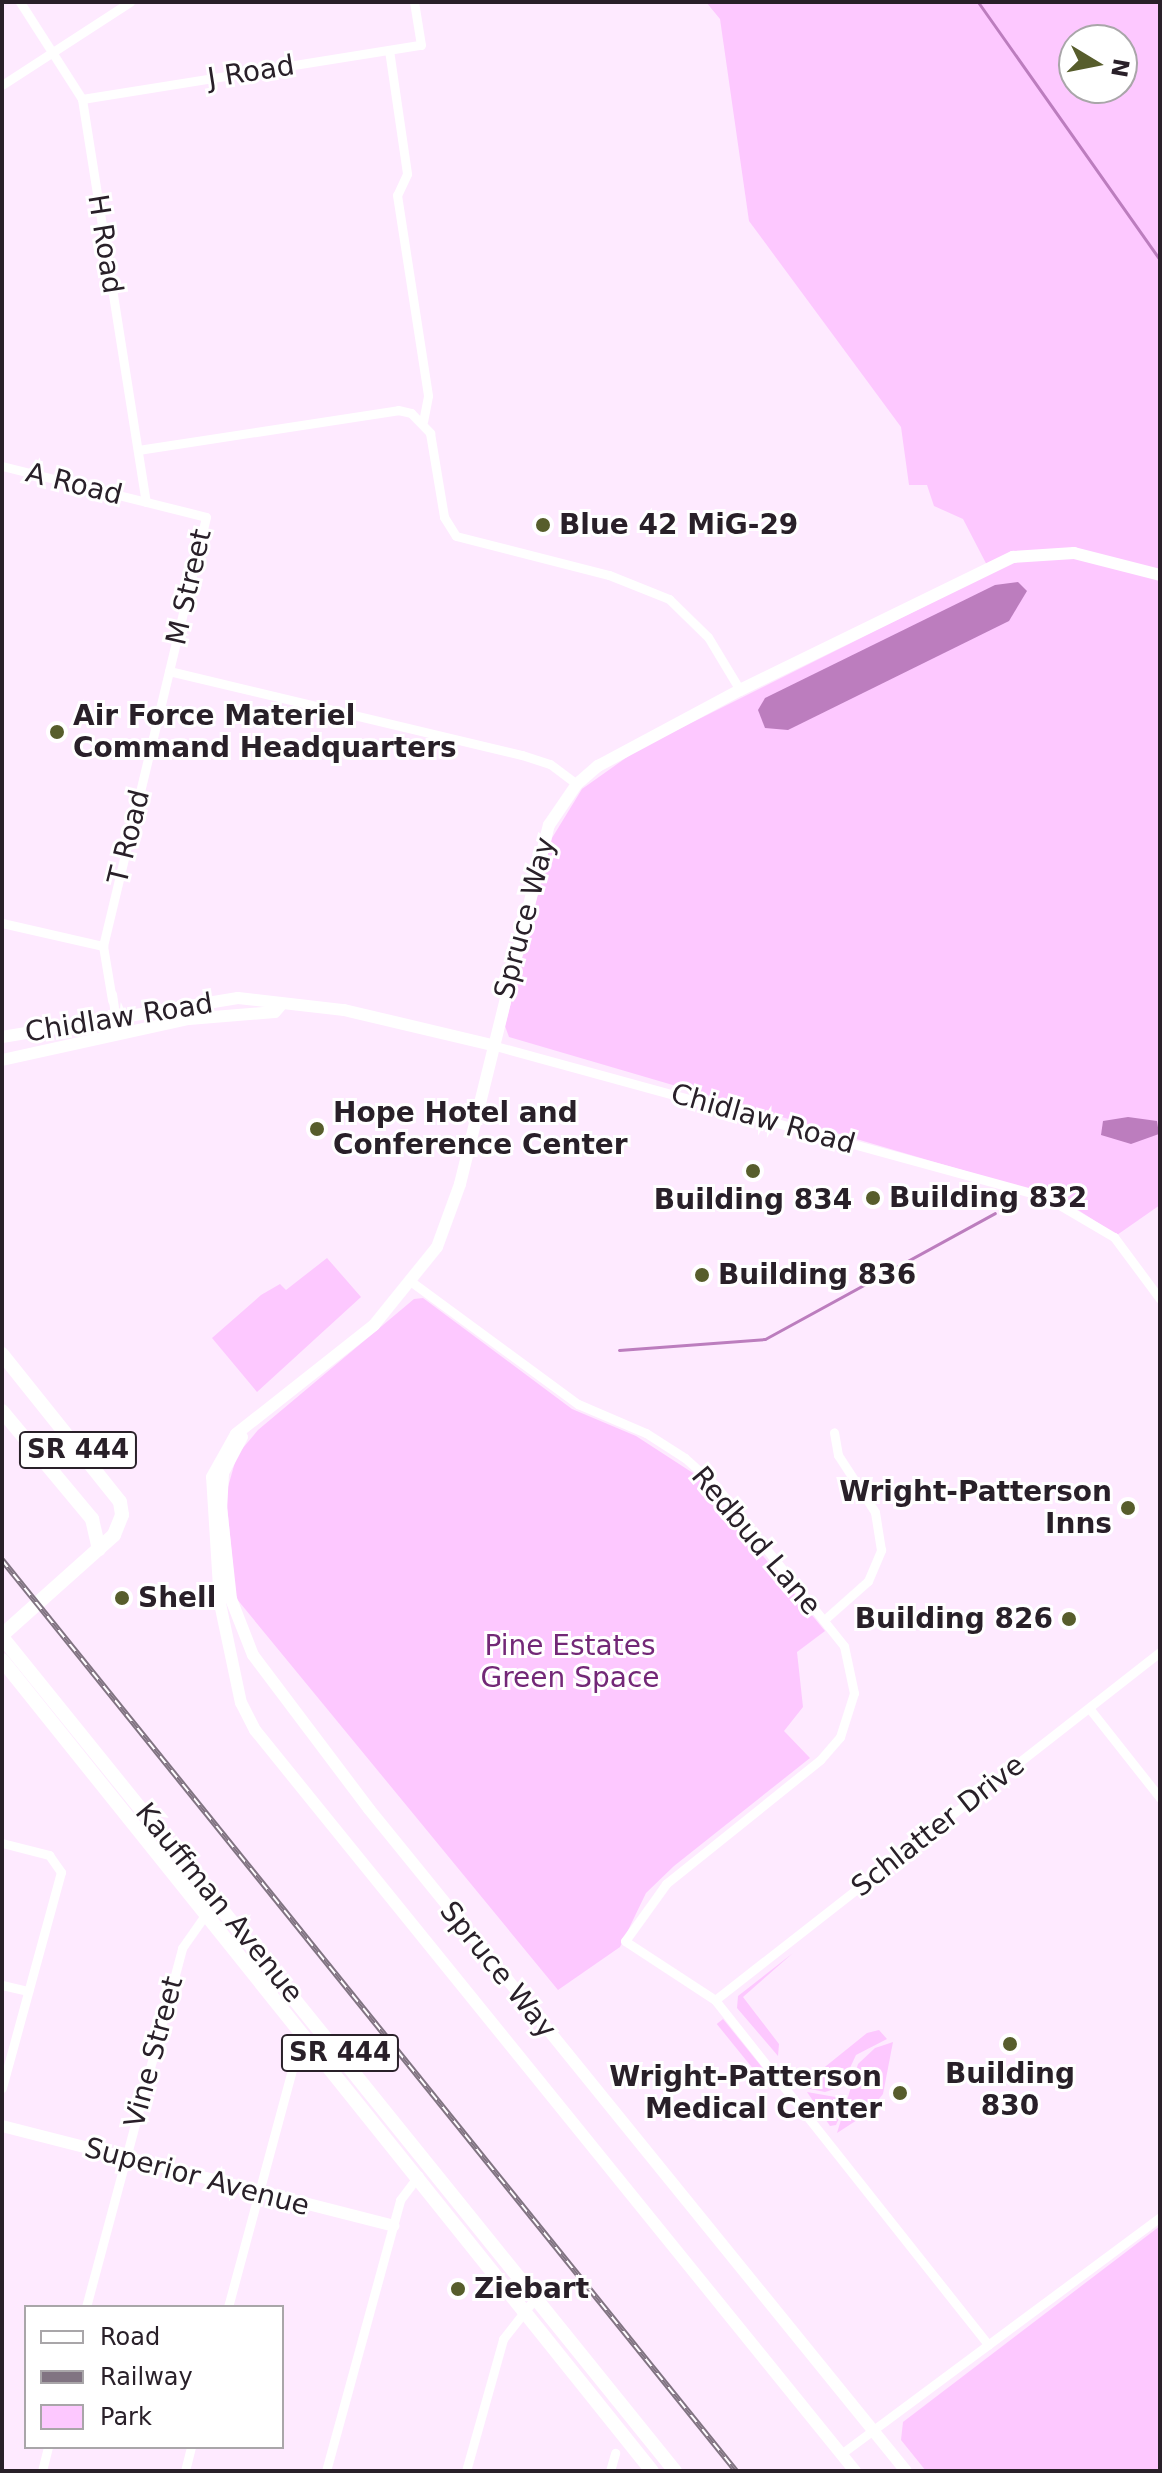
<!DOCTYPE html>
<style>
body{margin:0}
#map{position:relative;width:1162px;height:2473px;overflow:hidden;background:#feeaff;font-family:"DejaVu Sans",sans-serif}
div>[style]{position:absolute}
.green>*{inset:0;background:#fdc8ff;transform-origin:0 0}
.water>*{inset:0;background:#bc7dbe}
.stream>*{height:3px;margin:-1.5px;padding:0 1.5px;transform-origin:1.5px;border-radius:1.5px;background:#bc7dbe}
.street>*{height:9px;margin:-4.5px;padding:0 4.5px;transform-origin:4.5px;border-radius:4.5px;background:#fff}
.secondary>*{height:12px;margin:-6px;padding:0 6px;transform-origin:6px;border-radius:6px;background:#fff}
.primary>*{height:14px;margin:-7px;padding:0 7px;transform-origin:7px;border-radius:7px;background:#fff}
.rail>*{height:6px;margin-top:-3px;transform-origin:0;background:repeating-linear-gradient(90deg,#fff 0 9px,#817482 0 18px);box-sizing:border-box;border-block:2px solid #817482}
.dots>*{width:22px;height:22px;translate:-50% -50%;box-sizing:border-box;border:4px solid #fff;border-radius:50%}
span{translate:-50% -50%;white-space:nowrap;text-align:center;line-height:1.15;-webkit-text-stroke:6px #fff;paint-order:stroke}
.shield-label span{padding:2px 6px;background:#fff;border:2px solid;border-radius:6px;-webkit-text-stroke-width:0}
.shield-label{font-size:26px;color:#292029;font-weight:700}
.street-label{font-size:28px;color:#292029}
.poi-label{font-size:28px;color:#292029;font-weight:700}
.left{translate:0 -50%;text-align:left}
.right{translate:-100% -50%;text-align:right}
.park-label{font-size:28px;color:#732877}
.frame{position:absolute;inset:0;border:4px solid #292029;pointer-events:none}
.legend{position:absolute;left:24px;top:2305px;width:260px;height:144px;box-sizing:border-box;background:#fff;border:2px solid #a9a6a9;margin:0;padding:10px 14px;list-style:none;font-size:24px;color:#292029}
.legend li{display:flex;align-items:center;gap:16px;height:40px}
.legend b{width:40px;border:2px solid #a9a6a9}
.north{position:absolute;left:1058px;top:24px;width:80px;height:80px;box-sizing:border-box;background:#fff;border:2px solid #a9a6a9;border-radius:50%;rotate:100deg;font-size:22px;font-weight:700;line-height:32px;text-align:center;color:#292029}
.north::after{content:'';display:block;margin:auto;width:28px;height:36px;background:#575d2c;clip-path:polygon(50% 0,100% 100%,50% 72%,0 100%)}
</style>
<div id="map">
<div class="green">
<div style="clip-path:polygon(evenodd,706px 2px,1160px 2px,1160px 1205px,1117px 1235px,1061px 1199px,509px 1037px,505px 1026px,552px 838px,582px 789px,637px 750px,991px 573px,963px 519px,934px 506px,927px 485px,909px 485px,901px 427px,749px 221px,720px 19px,706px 2px,1074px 40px,1122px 40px,1122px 88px,1074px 88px,1074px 40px)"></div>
<div style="clip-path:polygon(327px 1258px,361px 1297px,257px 1392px,212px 1338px,261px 1295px,280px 1284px,286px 1290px)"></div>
<div style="clip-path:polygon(423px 1298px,572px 1409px,636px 1436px,696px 1475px,825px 1631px,797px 1652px,803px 1707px,784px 1731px,810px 1758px,674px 1866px,646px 1893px,620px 1947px,558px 1990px,236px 1598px,226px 1494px,237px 1455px,258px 1430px,414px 1299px)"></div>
<div style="clip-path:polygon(793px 1953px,743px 1997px,779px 2044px,778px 2056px,737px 2008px,738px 1996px)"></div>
<div style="left:723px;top:2019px;width:77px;height:8px;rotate:51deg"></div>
<div style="clip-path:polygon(879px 2030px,887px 2039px,856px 2055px,841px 2087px,825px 2092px,800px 2087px,867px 2033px)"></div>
<div style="clip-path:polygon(893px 2042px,883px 2094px,868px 2113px,837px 2133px,858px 2064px,875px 2048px)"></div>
<div style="clip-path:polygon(807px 2092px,841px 2098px,845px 2105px,836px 2125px,830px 2126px)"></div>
<div style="clip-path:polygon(1160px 2226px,1158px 2471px,926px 2471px,901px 2440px,903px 2422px)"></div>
</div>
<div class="water">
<div style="clip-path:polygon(1018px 582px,1027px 591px,1009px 621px,788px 730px,765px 728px,758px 710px,765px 698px,995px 585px)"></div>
<div style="clip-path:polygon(1128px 1117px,1157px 1121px,1159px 1134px,1131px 1144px,1101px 1135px,1103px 1121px)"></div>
</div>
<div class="stream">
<div style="left:978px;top:2px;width:316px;rotate:54.8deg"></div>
<div style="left:619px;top:1350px;width:146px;rotate:-4.3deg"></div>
<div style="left:765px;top:1339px;width:262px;rotate:-28.7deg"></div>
</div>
<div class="street">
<div style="left:20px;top:2px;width:115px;rotate:57.4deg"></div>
<div style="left:82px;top:99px;width:408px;rotate:81deg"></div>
<div style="left:389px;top:50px;width:125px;rotate:81.7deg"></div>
<div style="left:407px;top:174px;width:23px;rotate:115deg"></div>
<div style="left:397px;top:195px;width:203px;rotate:81.2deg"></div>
<div style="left:428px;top:396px;width:25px;rotate:101deg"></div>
<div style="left:2px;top:85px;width:153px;rotate:-33deg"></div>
<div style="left:82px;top:99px;width:343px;rotate:-9.1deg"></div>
<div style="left:421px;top:45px;width:44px;rotate:-99.2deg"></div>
<div style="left:138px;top:450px;width:263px;rotate:-8.7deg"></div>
<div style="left:398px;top:410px;width:13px;rotate:13deg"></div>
<div style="left:411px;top:413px;width:28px;rotate:46deg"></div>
<div style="left:430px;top:433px;width:85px;rotate:80.5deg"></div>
<div style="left:444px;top:517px;width:22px;rotate:58deg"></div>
<div style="left:456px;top:536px;width:158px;rotate:14.3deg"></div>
<div style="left:609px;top:575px;width:65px;rotate:21.8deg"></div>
<div style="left:669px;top:599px;width:54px;rotate:44.3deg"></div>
<div style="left:708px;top:637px;width:62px;rotate:58.9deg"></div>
<div style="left:2px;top:466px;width:210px;rotate:14deg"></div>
<div style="left:206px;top:517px;width:441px;rotate:103.5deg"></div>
<div style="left:103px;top:946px;width:55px;rotate:80.5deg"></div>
<div style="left:169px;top:671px;width:363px;rotate:13.4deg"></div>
<div style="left:522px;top:755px;width:29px;rotate:18deg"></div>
<div style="left:550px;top:764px;width:34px;rotate:37deg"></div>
<div style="left:2px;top:923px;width:104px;rotate:12.8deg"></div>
<div style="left:112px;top:994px;width:41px;rotate:81.7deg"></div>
<div style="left:492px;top:1045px;width:574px;rotate:15.34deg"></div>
<div style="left:1046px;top:1197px;width:79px;rotate:30.5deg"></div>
<div style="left:1114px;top:1237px;width:77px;rotate:53.4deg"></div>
<div style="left:413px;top:1283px;width:205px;rotate:36.3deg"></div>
<div style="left:578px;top:1404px;width:74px;rotate:23.1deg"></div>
<div style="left:646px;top:1433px;width:46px;rotate:32.7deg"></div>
<div style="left:685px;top:1458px;width:40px;rotate:42deg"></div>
<div style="left:715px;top:1485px;width:206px;rotate:51.3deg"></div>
<div style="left:844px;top:1646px;width:48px;rotate:78deg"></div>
<div style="left:854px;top:1693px;width:46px;rotate:107.7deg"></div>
<div style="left:840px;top:1737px;width:30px;rotate:131deg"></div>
<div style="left:820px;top:1760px;width:198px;rotate:141.2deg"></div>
<div style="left:666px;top:1884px;width:70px;rotate:125.7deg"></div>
<div style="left:625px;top:1941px;width:108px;rotate:33.2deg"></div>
<div style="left:715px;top:2000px;width:440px;rotate:51.6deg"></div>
<div style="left:824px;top:1620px;width:59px;rotate:-41.6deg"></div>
<div style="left:868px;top:1581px;width:34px;rotate:-67deg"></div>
<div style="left:881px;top:1550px;width:38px;rotate:-99deg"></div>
<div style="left:875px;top:1512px;width:68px;rotate:-123deg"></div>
<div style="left:838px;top:1455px;width:23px;rotate:-100deg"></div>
<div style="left:1089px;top:1708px;width:115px;rotate:51.7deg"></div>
<div style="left:2px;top:1843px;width:49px;rotate:14.3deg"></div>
<div style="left:49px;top:1855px;width:21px;rotate:55deg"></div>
<div style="left:61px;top:1872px;width:224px;rotate:105.3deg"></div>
<div style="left:2px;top:1985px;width:27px;rotate:13deg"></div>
<div style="left:715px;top:2000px;width:565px;rotate:-38.03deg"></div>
<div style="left:86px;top:2307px;width:372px;rotate:-75deg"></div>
<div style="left:182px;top:1948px;width:45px;rotate:-54.9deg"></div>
<div style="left:228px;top:2307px;width:253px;rotate:-74.9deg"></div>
<div style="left:841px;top:2454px;width:397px;rotate:-36.6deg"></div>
<div style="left:42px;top:2471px;width:25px;rotate:-76deg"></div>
<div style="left:185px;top:2471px;width:25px;rotate:-76deg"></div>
<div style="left:326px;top:2471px;width:281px;rotate:-74.7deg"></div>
<div style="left:400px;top:2200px;width:31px;rotate:-53deg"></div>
<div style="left:466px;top:2471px;width:137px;rotate:-74.3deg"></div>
<div style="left:503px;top:2339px;width:53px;rotate:-51.8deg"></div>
<div style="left:610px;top:2471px;width:19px;rotate:-74deg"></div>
</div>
<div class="secondary">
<div style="left:2px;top:1037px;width:239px;rotate:-9.4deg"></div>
<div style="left:238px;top:998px;width:107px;rotate:6.5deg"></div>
<div style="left:344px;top:1010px;width:152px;rotate:13.3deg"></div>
<div style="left:2px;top:1060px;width:191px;rotate:-12.4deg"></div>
<div style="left:189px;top:1019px;width:86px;rotate:-4.7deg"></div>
<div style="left:275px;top:1012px;width:8px;rotate:-50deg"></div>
<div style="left:242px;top:1437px;width:41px;rotate:117.8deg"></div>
<div style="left:223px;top:1473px;width:34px;rotate:93deg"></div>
<div style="left:221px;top:1507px;width:93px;rotate:83.8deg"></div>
<div style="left:231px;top:1599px;width:60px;rotate:68.6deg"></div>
<div style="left:253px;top:1655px;width:193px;rotate:53deg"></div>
<div style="left:369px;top:1809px;width:852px;rotate:50.95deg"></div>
<div style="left:2px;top:2126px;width:404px;rotate:14.3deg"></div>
<div style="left:855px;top:2471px;width:953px;rotate:-129deg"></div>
<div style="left:255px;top:1730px;width:30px;rotate:-117deg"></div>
<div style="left:241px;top:1703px;width:102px;rotate:-101.9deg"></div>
<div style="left:220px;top:1603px;width:126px;rotate:-93.6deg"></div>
<div style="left:212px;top:1477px;width:49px;rotate:-60.8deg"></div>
<div style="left:236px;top:1434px;width:176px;rotate:-38.3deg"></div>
<div style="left:374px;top:1325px;width:100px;rotate:-51.1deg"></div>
<div style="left:437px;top:1247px;width:67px;rotate:-69.9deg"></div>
<div style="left:460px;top:1184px;width:370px;rotate:-76.1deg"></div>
<div style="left:549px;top:825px;width:50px;rotate:-55.7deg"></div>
<div style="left:577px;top:784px;width:28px;rotate:-41deg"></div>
<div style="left:598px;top:766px;width:161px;rotate:-28.2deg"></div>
<div style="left:740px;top:690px;width:304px;rotate:-26deg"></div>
<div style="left:1013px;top:557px;width:61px;rotate:-3.8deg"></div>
<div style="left:1074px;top:553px;width:89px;rotate:14.3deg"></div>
</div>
<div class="primary">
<div style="left:2px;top:1354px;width:189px;rotate:51.4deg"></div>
<div style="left:120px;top:1502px;width:13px;rotate:81deg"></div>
<div style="left:122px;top:1515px;width:22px;rotate:112deg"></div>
<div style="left:114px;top:1535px;width:150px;rotate:138.2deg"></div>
<div style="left:2px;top:1411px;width:141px;rotate:50.2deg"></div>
<div style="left:92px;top:1519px;width:31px;rotate:77deg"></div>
<div style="left:2px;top:1637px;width:1072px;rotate:51.1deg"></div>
<div style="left:2px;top:1660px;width:1039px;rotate:51.29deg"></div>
</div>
<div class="rail">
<div style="left:2px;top:1560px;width:1170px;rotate:51.14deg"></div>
</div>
<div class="dots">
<div style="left:543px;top:525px;background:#575d2c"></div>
<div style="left:57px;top:732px;background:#575d2c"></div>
<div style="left:317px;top:1129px;background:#575d2c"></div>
<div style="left:753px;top:1171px;background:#575d2c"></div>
<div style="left:873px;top:1198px;background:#575d2c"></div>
<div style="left:702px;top:1275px;background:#575d2c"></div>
<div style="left:1128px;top:1508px;background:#575d2c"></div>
<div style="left:122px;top:1598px;background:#575d2c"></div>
<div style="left:1069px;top:1619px;background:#575d2c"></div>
<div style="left:1010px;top:2044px;background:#575d2c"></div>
<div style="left:900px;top:2093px;background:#575d2c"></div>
<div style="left:458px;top:2289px;background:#575d2c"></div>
</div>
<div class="shield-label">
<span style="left:78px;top:1450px">SR 444</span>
<span style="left:340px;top:2053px">SR 444</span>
</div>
<div class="street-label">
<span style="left:251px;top:72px;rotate:-9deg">J Road</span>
<span style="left:105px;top:244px;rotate:81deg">H Road</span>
<span style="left:74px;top:484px;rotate:14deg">A Road</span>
<span style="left:189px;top:587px;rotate:-77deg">M Street</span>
<span style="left:129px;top:837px;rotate:-76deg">T Road</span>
<span style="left:525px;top:918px;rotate:-75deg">Spruce Way</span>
<span style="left:119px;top:1018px;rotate:-9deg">Chidlaw Road</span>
<span style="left:763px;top:1119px;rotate:16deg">Chidlaw Road</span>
<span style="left:756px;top:1541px;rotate:50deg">Redbud Lane</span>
<span style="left:938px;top:1826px;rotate:-38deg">Schlatter Drive</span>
<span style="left:219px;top:1903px;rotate:51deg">Kauffman Avenue</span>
<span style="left:498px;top:1970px;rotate:51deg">Spruce Way</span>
<span style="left:154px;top:2052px;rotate:-75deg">Vine Street</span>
<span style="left:197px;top:2177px;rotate:15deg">Superior Avenue</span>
</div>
<div class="poi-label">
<span class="left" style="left:559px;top:525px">Blue 42 MiG-29</span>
<span class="left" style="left:73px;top:732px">Air Force Materiel<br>Command Headquarters</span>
<span class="left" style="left:333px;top:1129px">Hope Hotel and<br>Conference Center</span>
<span class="left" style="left:889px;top:1198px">Building 832</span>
<span style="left:753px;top:1200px">Building 834</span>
<span class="left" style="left:718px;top:1275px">Building 836</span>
<span class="right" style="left:1112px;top:1508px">Wright-Patterson<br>Inns</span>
<span class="left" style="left:138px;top:1598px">Shell</span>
<span class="right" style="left:1053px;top:1619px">Building 826</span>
<span style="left:1010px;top:2090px">Building<br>830</span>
<span class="right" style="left:882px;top:2093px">Wright-Patterson<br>Medical Center</span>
<span class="left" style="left:474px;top:2289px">Ziebart</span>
</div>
<div class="park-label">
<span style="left:570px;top:1662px">Pine Estates<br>Green Space</span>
</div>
<div class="frame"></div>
<ul class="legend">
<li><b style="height:10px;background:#fff"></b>Road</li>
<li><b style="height:10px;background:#817482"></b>Railway</li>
<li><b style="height:22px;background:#fdc8ff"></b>Park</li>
</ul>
<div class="north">N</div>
</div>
